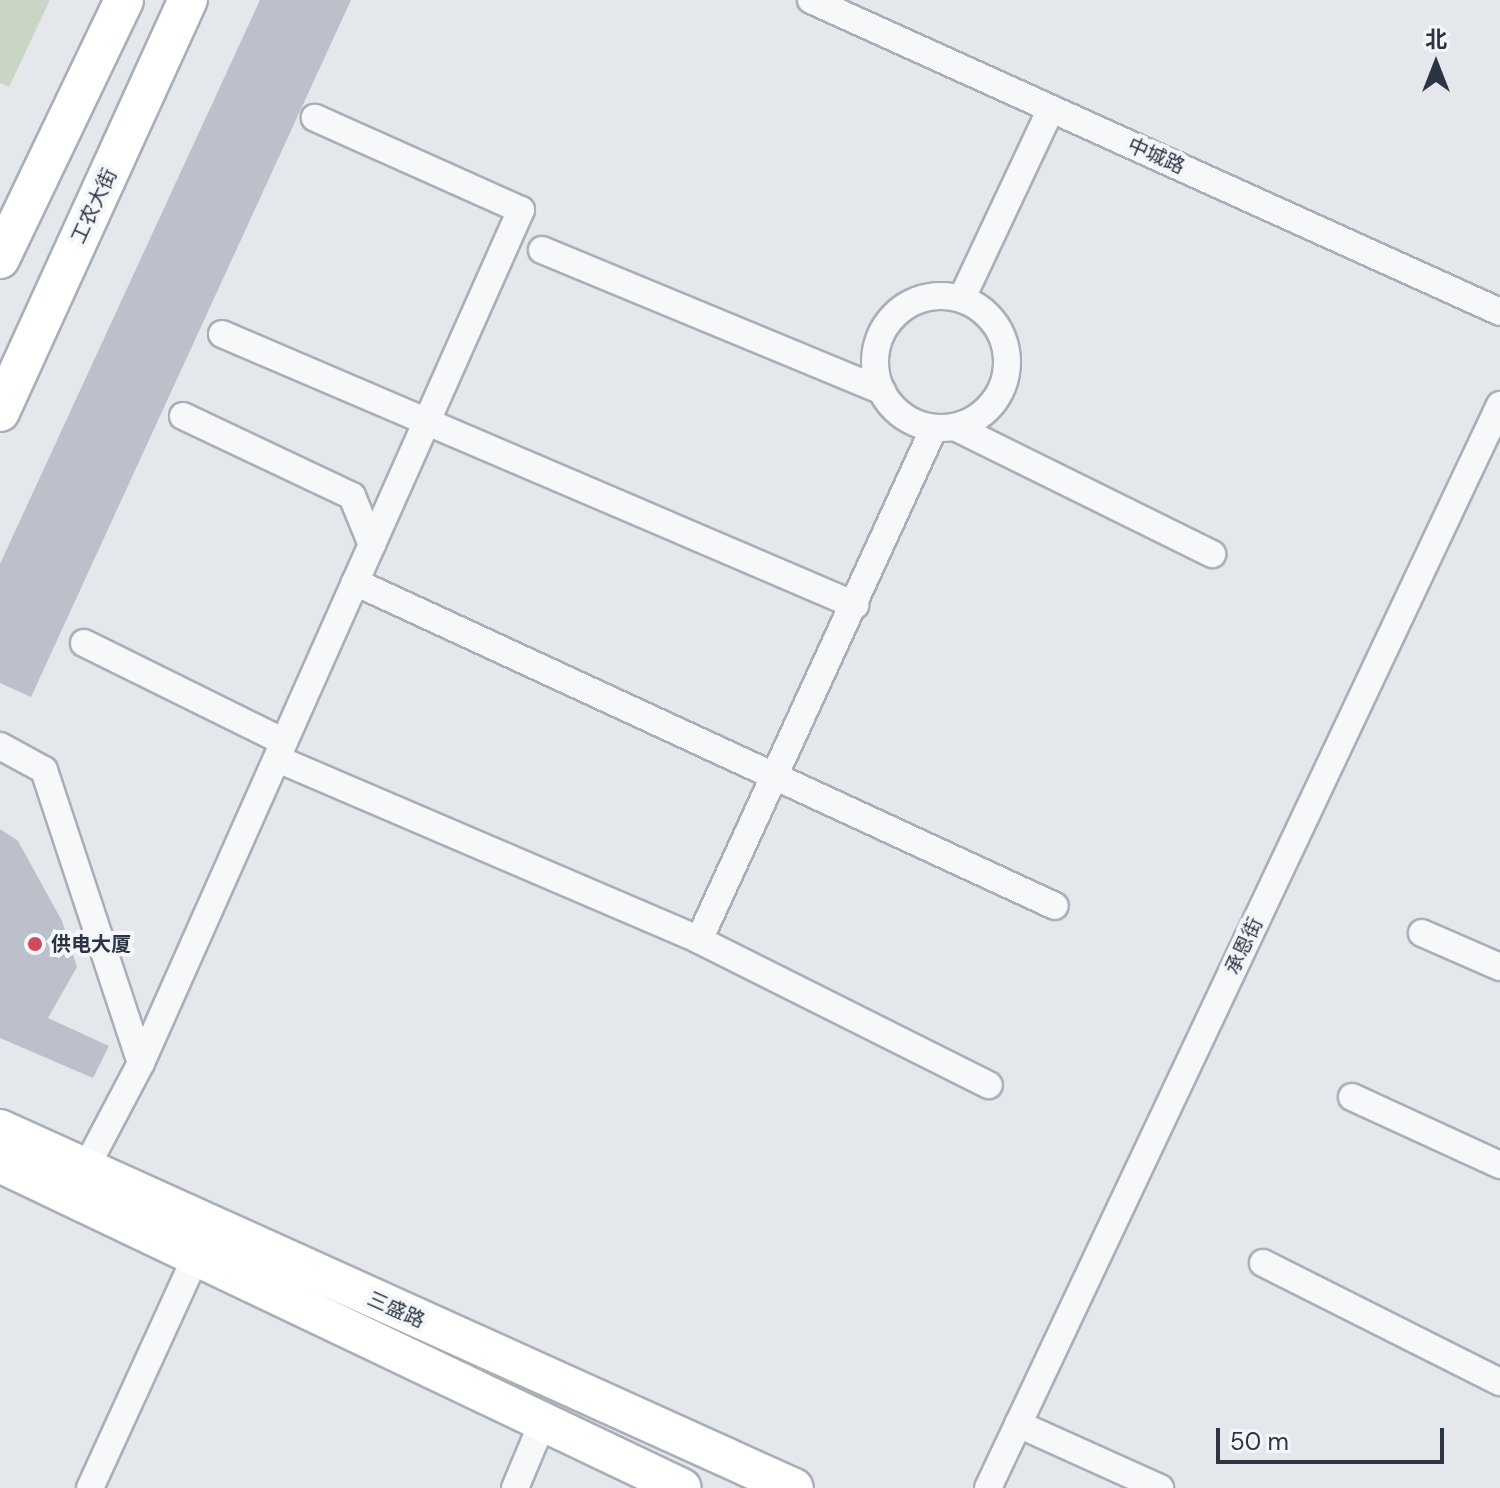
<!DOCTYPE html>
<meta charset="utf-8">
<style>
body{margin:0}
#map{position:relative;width:1500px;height:1488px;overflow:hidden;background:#e4e7ec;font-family:"DM Sans","Noto Sans SC",sans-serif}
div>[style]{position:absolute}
.green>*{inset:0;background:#c9d6c5}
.building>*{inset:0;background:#bbc0ca}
.roads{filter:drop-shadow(2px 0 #a9aeb7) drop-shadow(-2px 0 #a9aeb7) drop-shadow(0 2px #a9aeb7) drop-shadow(0 -2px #a9aeb7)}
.street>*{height:26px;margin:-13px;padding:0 13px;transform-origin:13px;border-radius:13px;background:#f7f8fa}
.street>.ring{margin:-13px;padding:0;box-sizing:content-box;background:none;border:26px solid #f7f8fa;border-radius:50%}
.secondary>*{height:38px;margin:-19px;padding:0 19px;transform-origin:19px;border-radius:19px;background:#fff}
.dots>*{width:22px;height:22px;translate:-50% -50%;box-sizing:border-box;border:4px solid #f4f6f9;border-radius:50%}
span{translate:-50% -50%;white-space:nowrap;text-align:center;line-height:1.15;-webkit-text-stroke:8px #f4f6f9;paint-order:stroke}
.street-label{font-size:20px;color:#2b3445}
.poi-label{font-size:20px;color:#2b3445;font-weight:700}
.left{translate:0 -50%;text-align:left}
.north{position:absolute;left:1396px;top:24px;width:80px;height:80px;-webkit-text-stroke:6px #f4f6f9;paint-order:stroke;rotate:0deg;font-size:22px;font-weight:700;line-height:32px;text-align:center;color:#2b3445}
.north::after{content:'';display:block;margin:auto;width:28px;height:36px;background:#2b3445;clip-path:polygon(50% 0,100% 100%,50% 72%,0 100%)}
.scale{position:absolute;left:1216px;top:1428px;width:228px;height:36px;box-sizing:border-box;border:4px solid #2b3445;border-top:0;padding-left:10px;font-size:24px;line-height:28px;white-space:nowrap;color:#2b3445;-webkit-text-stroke:6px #f4f6f9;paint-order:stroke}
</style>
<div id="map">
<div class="green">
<div style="clip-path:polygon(0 0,50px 0,9px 87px,0 83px)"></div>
</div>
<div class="building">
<div style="clip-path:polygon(260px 0,351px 0,31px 697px,0 683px,0 564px)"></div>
<div style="clip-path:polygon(0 829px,18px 841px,62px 921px,77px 967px,48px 1018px,109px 1046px,93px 1078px,0 1038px)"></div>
</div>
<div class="roads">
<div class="street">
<div style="left:811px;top:0;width:756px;rotate:24.36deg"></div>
<div style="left:542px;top:250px;width:368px;rotate:22.5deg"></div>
<div class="ring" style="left:875px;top:296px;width:106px;height:106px"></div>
<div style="left:962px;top:298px;width:209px;rotate:-64.8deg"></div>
<div style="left:222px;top:334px;width:689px;rotate:23.18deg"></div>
<div style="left:183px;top:416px;width:187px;rotate:25.3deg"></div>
<div style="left:352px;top:496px;width:53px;rotate:67.8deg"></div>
<div style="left:955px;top:427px;width:287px;rotate:26.3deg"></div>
<div style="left:355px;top:582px;width:771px;rotate:24.84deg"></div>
<div style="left:84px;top:643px;width:223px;rotate:26.3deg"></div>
<div style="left:0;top:746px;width:50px;rotate:28.6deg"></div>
<div style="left:44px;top:770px;width:309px;rotate:71.7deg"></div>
<div style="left:141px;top:1063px;width:120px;rotate:117.8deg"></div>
<div style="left:280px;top:760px;width:456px;rotate:23.2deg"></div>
<div style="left:699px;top:940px;width:324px;rotate:26.6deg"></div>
<div style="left:1422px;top:933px;width:85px;rotate:23.6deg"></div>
<div style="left:699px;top:940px;width:563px;rotate:-65.35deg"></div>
<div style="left:141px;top:1063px;width:934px;rotate:-65.99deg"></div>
<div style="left:521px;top:210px;width:226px;rotate:-155.9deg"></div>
<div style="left:1352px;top:1097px;width:163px;rotate:24.7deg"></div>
<div style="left:1263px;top:1263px;width:265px;rotate:26.7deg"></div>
<div style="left:1018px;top:1424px;width:156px;rotate:24.3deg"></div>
<div style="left:90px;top:1488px;width:254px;rotate:-65.4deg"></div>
<div style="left:515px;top:1488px;width:67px;rotate:-67.2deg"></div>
<div style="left:988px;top:1488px;width:1198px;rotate:-64.7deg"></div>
</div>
<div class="secondary">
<div style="left:0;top:259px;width:287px;rotate:-64.4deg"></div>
<div style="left:0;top:412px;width:453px;rotate:-65.5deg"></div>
<div style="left:0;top:1129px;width:871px;rotate:24.33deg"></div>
<div style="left:0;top:1163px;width:755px;rotate:25.48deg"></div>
</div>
</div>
<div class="dots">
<div style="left:35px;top:944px;background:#d1495b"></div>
</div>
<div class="street-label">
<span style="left:1156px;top:156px;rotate:24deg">中城路</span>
<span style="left:94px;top:206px;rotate:-65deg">工农大街</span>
<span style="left:1244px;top:946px;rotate:-65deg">承恩街</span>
<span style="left:396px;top:1310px;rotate:24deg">三盛路</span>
</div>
<div class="poi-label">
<span class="left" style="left:51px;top:944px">供电大厦</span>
</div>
<div class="north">北</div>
<div class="scale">50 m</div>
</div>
